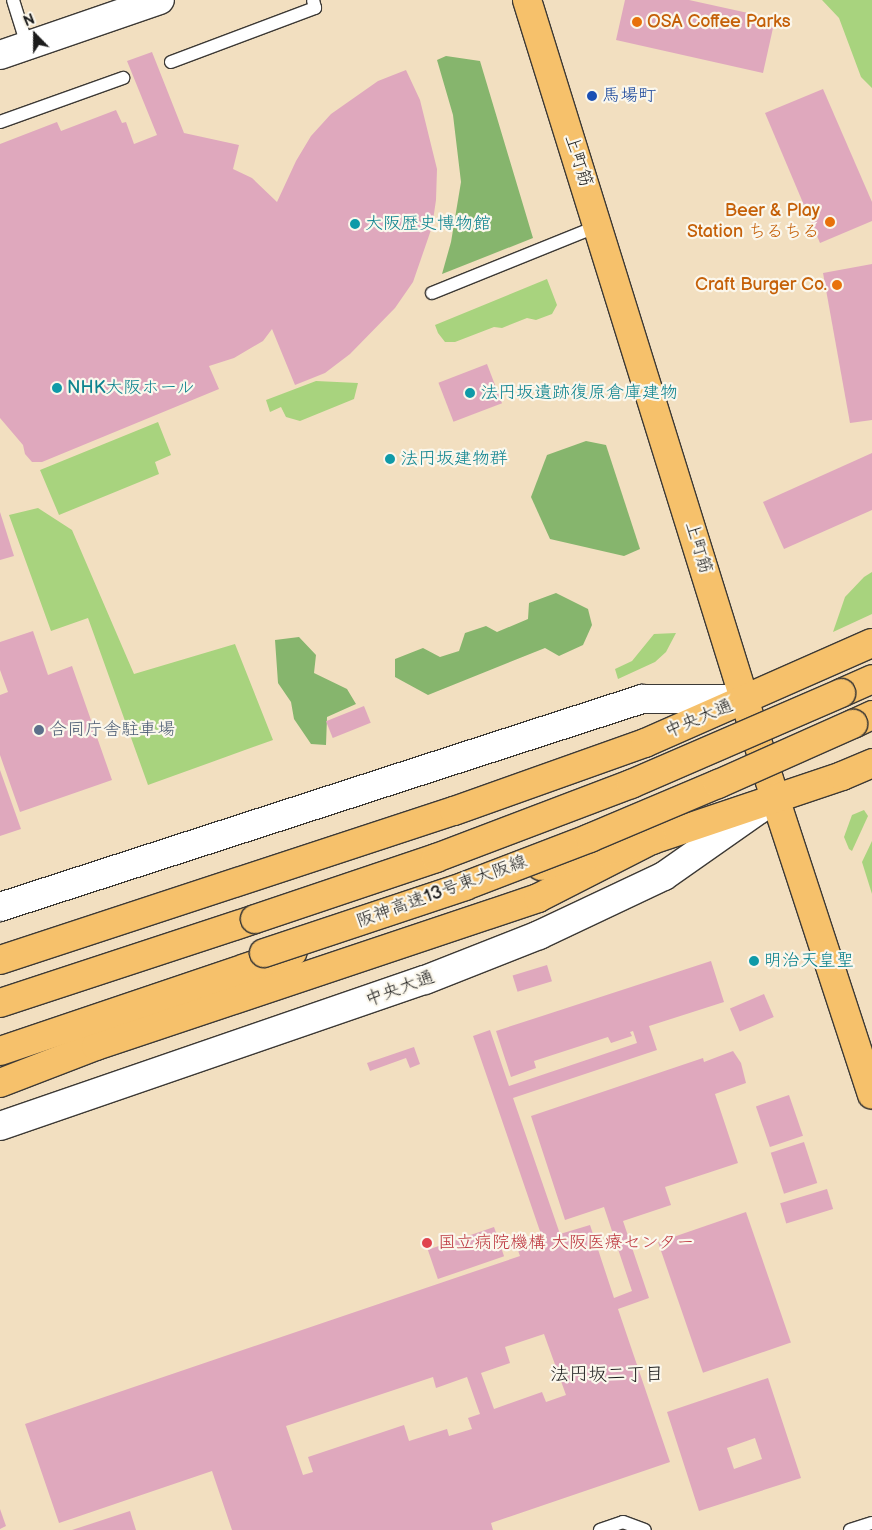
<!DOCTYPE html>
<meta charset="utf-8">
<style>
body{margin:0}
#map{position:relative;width:872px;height:1530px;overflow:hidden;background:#f2dfc0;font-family:"Balsamiq Sans","Klee One",sans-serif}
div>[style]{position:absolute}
.green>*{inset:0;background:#a8d37e}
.forest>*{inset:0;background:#86b56d}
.building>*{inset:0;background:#dfa8bd;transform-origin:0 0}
.roads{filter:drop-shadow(1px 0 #3c3935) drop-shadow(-1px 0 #3c3935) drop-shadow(0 1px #3c3935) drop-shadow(0 -1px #3c3935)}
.service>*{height:12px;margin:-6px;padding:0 6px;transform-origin:6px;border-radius:6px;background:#fff}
.tertiary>*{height:28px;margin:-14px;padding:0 14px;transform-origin:14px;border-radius:14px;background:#fff}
.primary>*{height:28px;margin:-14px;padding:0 14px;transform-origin:14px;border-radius:14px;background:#f6c16b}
.motorway>*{height:28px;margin:-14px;padding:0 14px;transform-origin:14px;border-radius:14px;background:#f6c16b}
.bridges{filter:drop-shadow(1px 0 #3c3935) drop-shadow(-1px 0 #3c3935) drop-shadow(0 1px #3c3935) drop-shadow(0 -1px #3c3935)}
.motorway-bridge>*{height:28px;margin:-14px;padding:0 14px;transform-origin:14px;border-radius:14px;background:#f6c16b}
.dots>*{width:14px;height:14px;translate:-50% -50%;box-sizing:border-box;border:2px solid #fbf7ec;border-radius:50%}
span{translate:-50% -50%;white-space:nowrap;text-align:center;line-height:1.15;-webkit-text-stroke:4.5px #fbf7ec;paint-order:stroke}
.food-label{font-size:18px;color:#c56008}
.left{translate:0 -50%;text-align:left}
.right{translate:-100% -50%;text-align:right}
.transit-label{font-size:18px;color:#164399}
.street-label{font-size:18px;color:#1c1c1c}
.culture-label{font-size:18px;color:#0d838f}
.service-label{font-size:18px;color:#4e5e75}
.health-label{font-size:18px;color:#be3a42}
.neighbourhood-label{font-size:19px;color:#1c1c1c}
.north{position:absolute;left:10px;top:10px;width:50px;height:50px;-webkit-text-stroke:4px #fbf7ec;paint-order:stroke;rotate:338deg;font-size:14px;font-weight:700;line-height:20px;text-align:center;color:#1c1c1c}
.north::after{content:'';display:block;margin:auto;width:18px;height:22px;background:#1c1c1c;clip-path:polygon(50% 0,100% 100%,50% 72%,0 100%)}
</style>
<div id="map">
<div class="green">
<div style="clip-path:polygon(822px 0,872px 0,872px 88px,861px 77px,839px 18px)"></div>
<div style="clip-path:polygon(547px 279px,557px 305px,552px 314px,536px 320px,527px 318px,502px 328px,494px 327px,455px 342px,445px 342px,438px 333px,435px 325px)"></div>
<div style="clip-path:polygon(316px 381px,358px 383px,354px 399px,300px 421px,286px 417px,281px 407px,270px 412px,266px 400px)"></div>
<div style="clip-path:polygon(158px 422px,171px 455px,155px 462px,159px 474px,59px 515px,40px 470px)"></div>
<div style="clip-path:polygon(38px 508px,72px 530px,134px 674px,235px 644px,273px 740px,148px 785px,88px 618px,51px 631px,9px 515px)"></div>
<div style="clip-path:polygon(872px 572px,872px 614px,833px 632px,845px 597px,864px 577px)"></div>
<div style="clip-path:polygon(676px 633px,666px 652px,655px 662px,618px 679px,615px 669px,632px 661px,654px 634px)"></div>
<div style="clip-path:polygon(864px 810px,868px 816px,852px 851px,849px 849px,844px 837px,852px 815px)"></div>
<div style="clip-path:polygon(872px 841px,872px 894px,862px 862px)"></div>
</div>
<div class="forest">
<div style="clip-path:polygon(446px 56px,480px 61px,533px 238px,442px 274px,451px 242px,461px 182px,453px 115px,437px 60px)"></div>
<div style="clip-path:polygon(586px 441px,606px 445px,640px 549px,624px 556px,550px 539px,531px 497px,547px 455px)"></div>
<div style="clip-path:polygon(556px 593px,588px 609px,592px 625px,583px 645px,559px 656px,545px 648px,428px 695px,395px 677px,395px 659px,423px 648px,440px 657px,459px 651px,465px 633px,486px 626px,497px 632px,528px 619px,529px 603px)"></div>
<div style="clip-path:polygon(299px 637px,316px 655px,314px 673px,347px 689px,356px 704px,327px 717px,326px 745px,311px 744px,294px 719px,291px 702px,278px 683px,275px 640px)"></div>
</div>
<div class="building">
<div style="clip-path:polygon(625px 0,689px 0,775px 19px,763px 73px,616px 40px)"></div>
<div style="clip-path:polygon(152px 52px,184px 133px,239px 145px,233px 169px,252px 178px,277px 202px,296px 161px,311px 136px,331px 114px,378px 81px,406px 70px,420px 100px,437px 169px,436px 200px,432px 227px,413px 282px,395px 308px,350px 354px,325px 373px,295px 385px,272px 329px,263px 341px,234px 358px,209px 366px,219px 389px,42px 462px,32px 462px,25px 454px,23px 445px,0 418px,0 144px,57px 122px,61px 131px,116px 110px,122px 123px,126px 122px,134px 144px,157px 135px,127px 61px)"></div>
<div style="clip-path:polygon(823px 89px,872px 202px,872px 221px,820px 243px,765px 113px)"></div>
<div style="clip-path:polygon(872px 264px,872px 420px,850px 423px,823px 273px)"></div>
<div style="left:487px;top:364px;width:42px;height:52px;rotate:69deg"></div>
<div style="clip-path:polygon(872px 453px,872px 510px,784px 549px,763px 502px)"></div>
<div style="clip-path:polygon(0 512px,14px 556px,0 560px)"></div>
<div style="clip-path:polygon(33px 631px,48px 675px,72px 666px,112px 780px,20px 812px,0 755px,0 695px,8px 692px,0 670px,0 642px)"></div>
<div style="left:364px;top:706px;width:18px;height:41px;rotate:68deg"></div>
<div style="clip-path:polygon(0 770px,21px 829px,0 836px)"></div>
<div style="clip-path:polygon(evenodd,711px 961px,724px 1002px,649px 1026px,657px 1050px,513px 1098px,560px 1234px,590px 1225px,614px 1298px,632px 1291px,604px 1207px,565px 1220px,531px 1116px,703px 1058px,704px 1062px,733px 1051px,741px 1063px,746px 1083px,715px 1094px,738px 1163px,665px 1187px,671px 1205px,623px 1221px,649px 1298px,618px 1309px,670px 1462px,491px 1523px,493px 1530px,232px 1530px,212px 1471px,59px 1523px,25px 1424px,520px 1256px,517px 1248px,543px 1240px,473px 1036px,490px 1030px,509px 1086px,637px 1043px,633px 1031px,630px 1032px,632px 1036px,611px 1043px,608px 1037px,534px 1061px,536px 1068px,511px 1077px,496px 1031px,711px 961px,544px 1334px,566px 1395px,546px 1402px,542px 1392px,494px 1409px,481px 1373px,510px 1363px,505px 1347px,544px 1334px,711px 961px,433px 1377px,436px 1388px,467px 1377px,480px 1414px,468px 1418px,472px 1429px,449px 1436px,447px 1429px,409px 1441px,404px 1425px,308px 1457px,313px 1472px,303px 1475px,286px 1426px,433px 1377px)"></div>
<div style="left:547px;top:965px;width:17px;height:36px;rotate:73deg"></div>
<div style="left:764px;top:994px;width:25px;height:37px;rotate:67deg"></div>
<div style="clip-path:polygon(414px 1047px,420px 1064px,410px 1068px,406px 1058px,370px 1071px,367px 1063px)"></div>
<div style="left:789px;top:1095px;width:43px;height:35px;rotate:71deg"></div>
<div style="left:804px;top:1142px;width:43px;height:35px;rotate:72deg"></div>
<div style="left:827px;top:1189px;width:21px;height:49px;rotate:73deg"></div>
<div style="left:746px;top:1212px;width:138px;height:93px;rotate:71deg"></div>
<div style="left:494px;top:1227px;width:31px;height:70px;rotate:71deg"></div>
<div style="clip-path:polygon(evenodd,768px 1378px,801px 1478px,699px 1511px,667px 1412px,768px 1378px,755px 1438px,762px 1459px,734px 1469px,727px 1448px,755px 1438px)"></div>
<div style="clip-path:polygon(0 1509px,6px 1526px,0 1529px)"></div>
<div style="clip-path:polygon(130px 1511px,136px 1530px,72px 1530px)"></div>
</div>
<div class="roads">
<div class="service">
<div style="left:13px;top:0;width:47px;rotate:72.7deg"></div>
<div style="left:171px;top:62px;width:154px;rotate:-20.6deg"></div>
<div style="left:315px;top:8px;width:8px;rotate:-104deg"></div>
<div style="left:0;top:122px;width:131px;rotate:-19.7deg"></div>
<div style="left:432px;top:293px;width:179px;rotate:-22deg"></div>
<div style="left:600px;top:1530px;width:24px;rotate:-19deg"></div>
<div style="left:623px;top:1522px;width:23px;rotate:20deg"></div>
<div style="left:850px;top:1530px;width:23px;rotate:-18deg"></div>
</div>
<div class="tertiary">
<div style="left:0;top:55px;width:169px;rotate:-19deg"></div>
<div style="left:0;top:907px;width:675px;rotate:-17.95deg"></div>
<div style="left:642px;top:699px;width:103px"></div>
<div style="left:0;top:1126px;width:449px;rotate:-19deg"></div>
<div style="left:425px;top:980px;width:123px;rotate:-21.5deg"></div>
<div style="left:539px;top:935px;width:138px;rotate:-25.3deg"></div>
<div style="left:664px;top:876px;width:122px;rotate:-35deg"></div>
</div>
<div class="primary">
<div style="left:527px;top:0;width:836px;rotate:72.74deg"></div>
<div style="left:775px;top:798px;width:312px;rotate:71.9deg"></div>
<div style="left:0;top:960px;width:478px;rotate:-18.2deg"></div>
<div style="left:454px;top:811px;width:203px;rotate:-19.6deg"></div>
<div style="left:645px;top:743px;width:248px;rotate:-23.8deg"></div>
<div style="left:0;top:1083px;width:103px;rotate:-21.1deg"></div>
<div style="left:96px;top:1046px;width:466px;rotate:-18.5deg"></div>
<div style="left:538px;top:898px;width:128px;rotate:-27deg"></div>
<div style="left:652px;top:840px;width:200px;rotate:-18.6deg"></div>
<div style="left:842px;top:776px;width:33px;rotate:-23deg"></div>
</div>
<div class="motorway">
<div style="left:841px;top:693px;width:34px;rotate:-24deg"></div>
<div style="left:853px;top:724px;width:21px;rotate:-25deg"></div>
<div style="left:541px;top:866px;width:114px;rotate:-13.2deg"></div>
<div style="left:0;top:1003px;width:268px;rotate:-18.2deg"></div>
<div style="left:0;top:1051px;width:309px;rotate:-18.7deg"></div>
</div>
</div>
<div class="bridges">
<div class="motorway-bridge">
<div style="left:255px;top:919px;width:191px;rotate:-18.6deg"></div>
<div style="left:436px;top:858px;width:209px;rotate:-20.8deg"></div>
<div style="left:631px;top:784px;width:229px;rotate:-23.4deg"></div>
<div style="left:264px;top:953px;width:212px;rotate:-18.4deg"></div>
<div style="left:465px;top:886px;width:134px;rotate:-21deg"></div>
<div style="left:590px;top:838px;width:139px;rotate:-22.9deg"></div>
<div style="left:718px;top:784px;width:148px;rotate:-24deg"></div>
</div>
</div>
<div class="dots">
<div style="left:637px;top:22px;background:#e8710a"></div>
<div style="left:592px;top:96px;background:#1a4fb4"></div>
<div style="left:830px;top:222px;background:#e8710a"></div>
<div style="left:355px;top:224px;background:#0f9aa8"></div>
<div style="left:837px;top:285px;background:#e8710a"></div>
<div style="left:57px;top:388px;background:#0f9aa8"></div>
<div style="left:470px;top:393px;background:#0f9aa8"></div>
<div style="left:390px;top:459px;background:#0f9aa8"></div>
<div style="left:39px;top:730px;background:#5c6f8a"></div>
<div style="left:754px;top:961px;background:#0f9aa8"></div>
<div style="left:427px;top:1243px;background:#e0444e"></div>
</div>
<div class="food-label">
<span class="left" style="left:647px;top:22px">OSA Coffee Parks</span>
<span class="right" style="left:820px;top:222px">Beer &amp; Play<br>Station ちるちる</span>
<span class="right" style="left:827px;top:285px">Craft Burger Co.</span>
</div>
<div class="transit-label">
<span class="left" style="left:602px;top:96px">馬場町</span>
</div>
<div class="street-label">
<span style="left:578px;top:161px;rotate:72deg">上町筋</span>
<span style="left:698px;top:548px;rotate:73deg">上町筋</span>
<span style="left:699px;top:719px;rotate:-23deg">中央大通</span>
<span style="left:442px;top:892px;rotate:-20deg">阪神高速13号東大阪線</span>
<span style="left:400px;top:989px;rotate:-20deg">中央大通</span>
</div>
<div class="culture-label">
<span class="left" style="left:365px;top:224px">大阪歴史博物館</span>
<span class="left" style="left:67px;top:388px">NHK大阪ホール</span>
<span class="left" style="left:480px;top:393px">法円坂遺跡復原倉庫建物</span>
<span class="left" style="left:400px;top:459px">法円坂建物群</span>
<span class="left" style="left:764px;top:961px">明治天皇聖</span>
</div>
<div class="service-label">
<span class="left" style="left:49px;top:730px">合同庁舎駐車場</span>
</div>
<div class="health-label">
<span class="left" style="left:438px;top:1243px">国立病院機構 大阪医療センター</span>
</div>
<div class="neighbourhood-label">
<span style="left:607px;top:1375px">法円坂二丁目</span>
</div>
<div class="north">N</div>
</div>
